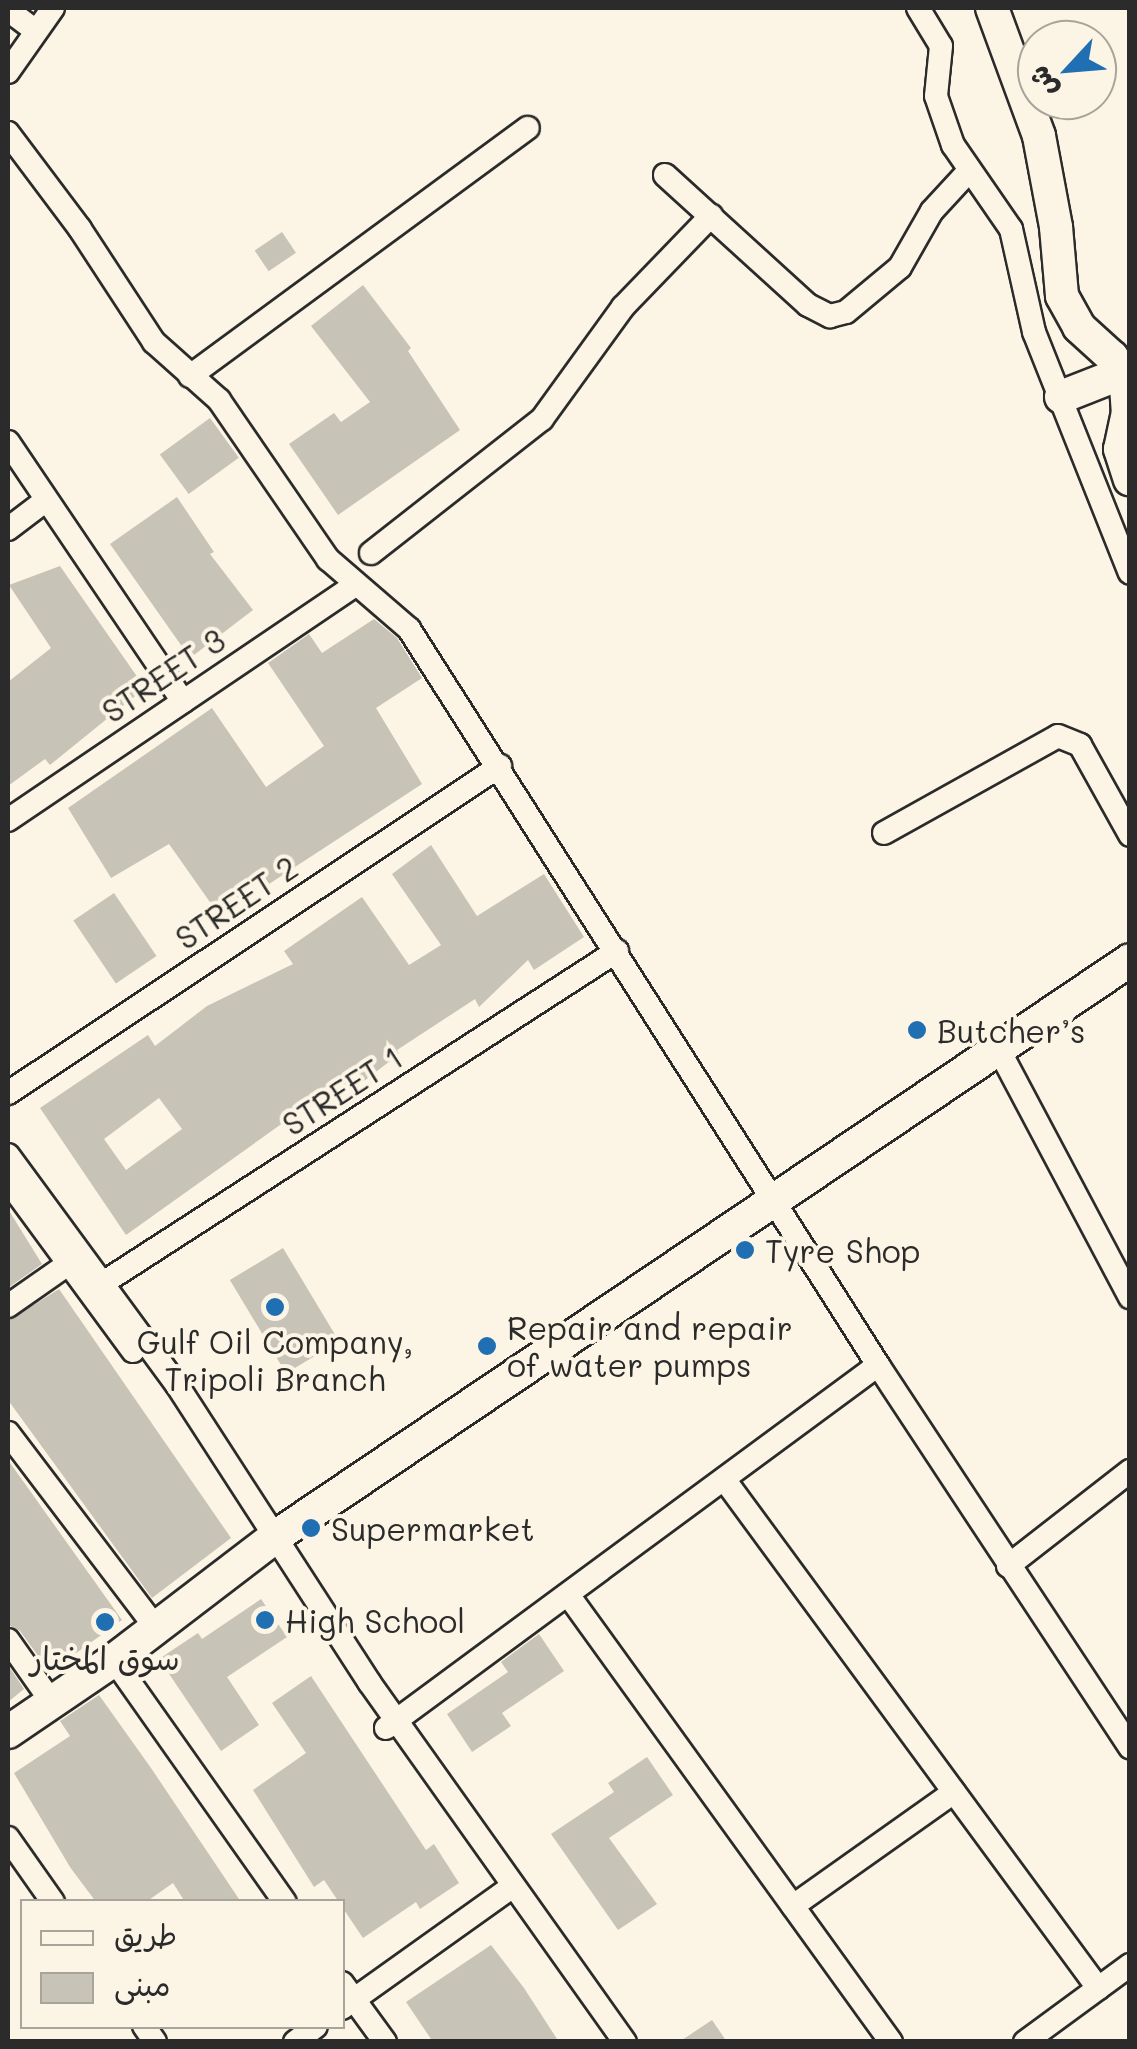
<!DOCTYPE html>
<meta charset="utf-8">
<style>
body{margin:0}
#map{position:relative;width:1137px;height:2049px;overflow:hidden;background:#fcf5e5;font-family:Mali,"Playpen Sans Arabic",sans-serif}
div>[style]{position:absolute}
.building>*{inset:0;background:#c8c3b7;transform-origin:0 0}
.roads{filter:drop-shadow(2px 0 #2b2b2b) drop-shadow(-2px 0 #2b2b2b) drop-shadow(0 2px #2b2b2b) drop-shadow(0 -2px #2b2b2b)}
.street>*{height:22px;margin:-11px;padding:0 11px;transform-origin:11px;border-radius:11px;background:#fcf5e5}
.secondary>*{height:32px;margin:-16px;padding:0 16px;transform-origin:16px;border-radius:16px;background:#fcf5e5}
.dots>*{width:28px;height:28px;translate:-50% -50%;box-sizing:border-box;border:5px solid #fcf5e5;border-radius:50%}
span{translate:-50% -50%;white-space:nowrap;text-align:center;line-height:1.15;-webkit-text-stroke:8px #fcf5e5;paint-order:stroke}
.street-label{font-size:32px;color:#2b2b2b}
.poi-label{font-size:32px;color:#2b2b2b}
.left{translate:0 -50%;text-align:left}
.frame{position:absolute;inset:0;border:10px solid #2b2b2b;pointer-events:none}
.legend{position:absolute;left:20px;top:1899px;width:325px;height:130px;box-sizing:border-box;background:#fcf5e5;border:2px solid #a8a49b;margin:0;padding:12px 18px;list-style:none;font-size:30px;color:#2b2b2b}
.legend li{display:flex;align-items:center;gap:20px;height:50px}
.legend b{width:50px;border:2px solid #a8a49b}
.north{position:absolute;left:1017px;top:20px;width:100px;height:100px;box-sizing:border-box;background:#fcf5e5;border:2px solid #a8a49b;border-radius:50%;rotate:244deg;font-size:28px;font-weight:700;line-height:40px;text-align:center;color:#2b2b2b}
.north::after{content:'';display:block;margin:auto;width:35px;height:45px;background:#1f6fb2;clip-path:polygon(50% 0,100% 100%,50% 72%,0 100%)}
</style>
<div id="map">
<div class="building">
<div style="left:282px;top:232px;width:25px;height:33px;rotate:56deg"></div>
<div style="clip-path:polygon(363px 285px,411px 348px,408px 351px,460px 430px,338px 515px,289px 444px,334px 413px,341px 422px,370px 402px,311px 326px)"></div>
<div style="left:210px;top:418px;width:49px;height:62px;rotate:54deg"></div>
<div style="clip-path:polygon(177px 497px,214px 552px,210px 554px,253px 610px,190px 658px,110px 544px)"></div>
<div style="clip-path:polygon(60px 566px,145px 688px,50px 765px,45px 759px,8px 786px,8px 682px,51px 648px,9px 585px)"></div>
<div style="clip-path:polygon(374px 619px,397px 638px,422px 678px,376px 708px,422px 784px,269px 884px,264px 876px,219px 915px,169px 844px,111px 878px,68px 808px,212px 708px,266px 787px,324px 746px,268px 663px,309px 634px,322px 653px)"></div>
<div style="clip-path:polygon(evenodd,431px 845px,477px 916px,544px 874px,584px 937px,534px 970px,528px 960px,479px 1007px,475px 999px,397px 1050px,399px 1054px,359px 1085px,354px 1079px,287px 1120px,126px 1235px,40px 1108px,148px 1035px,155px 1046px,207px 1006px,293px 964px,284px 951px,362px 897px,409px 965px,441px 945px,392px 874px,431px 845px,159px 1098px,182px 1129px,126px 1170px,104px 1139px,159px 1098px)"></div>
<div style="left:114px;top:893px;width:76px;height:49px;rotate:56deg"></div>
<div style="clip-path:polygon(8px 1209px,42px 1264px,8px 1288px)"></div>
<div style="left:283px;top:1248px;width:109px;height:62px;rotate:59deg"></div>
<div style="clip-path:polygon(59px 1289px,231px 1538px,152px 1598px,8px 1400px,8px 1321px)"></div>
<div style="clip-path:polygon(8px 1460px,122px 1620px,50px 1672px,20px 1631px,8px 1625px)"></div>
<div style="clip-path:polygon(261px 1599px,287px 1637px,227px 1677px,259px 1725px,221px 1751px,159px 1659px,198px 1633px,202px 1639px)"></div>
<div style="clip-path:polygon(539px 1634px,564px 1671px,502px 1713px,511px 1726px,472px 1752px,447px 1714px,508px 1672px,501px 1662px)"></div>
<div style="clip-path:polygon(8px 1665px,24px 1689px,8px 1702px)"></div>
<div style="clip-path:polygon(311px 1676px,426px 1850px,434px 1844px,459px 1883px,420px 1909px,416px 1902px,363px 1938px,324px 1880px,314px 1887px,253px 1790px,306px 1753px,272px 1703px)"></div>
<div style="clip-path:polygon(99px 1695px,151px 1768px,241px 1902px,185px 1902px,173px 1883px,146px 1902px,96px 1902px,70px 1867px,14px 1773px,70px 1736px,60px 1721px)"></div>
<div style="clip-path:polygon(647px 1757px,673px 1795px,609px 1838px,657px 1904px,618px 1930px,551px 1834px,614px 1792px,608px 1783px)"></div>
<div style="clip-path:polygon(491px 1945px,524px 1988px,559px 2042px,433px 2042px,406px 2002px)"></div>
<div style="clip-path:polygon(712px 2020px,727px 2042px,679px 2042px)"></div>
</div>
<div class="roads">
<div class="street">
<div style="left:918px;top:8px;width:44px;rotate:58.8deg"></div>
<div style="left:941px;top:46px;width:50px;rotate:95.7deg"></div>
<div style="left:936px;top:96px;width:52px;rotate:70.9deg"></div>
<div style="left:953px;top:145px;width:102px;rotate:55.4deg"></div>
<div style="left:1011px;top:229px;width:106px;rotate:77.4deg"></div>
<div style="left:1034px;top:332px;width:259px;rotate:68.3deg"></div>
<div style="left:8px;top:10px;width:35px;rotate:37deg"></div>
<div style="left:8px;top:72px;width:78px;rotate:-54.9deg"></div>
<div style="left:8px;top:133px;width:120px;rotate:53.1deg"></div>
<div style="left:80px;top:229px;width:135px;rotate:56.8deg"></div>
<div style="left:154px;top:342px;width:87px;rotate:41.7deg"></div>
<div style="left:219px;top:400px;width:193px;rotate:55.6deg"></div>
<div style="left:328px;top:559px;width:107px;rotate:40.8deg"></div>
<div style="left:409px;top:629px;width:873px;rotate:57.49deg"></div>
<div style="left:878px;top:1365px;width:458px;rotate:56.6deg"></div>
<div style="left:665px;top:175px;width:193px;rotate:42.3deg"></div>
<div style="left:808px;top:305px;width:25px;rotate:27deg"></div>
<div style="left:830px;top:316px;width:16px;rotate:-14deg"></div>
<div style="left:846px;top:312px;width:70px;rotate:-39.8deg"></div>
<div style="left:900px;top:267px;width:64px;rotate:-60.3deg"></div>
<div style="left:932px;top:211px;width:53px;rotate:-47.3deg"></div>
<div style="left:190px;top:376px;width:419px;rotate:-36.3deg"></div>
<div style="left:8px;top:442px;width:313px;rotate:56deg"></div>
<div style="left:8px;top:529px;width:48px;rotate:-37.3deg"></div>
<div style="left:371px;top:553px;width:217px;rotate:-38.1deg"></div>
<div style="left:542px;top:419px;width:138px;rotate:-54.1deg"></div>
<div style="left:623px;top:307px;width:127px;rotate:-46deg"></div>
<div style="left:8px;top:820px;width:419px;rotate:-34.1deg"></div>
<div style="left:884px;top:833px;width:199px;rotate:-29.1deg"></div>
<div style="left:1058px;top:736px;width:24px;rotate:22deg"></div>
<div style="left:1080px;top:745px;width:103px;rotate:60.9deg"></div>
<div style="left:998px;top:1048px;width:282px;rotate:62.1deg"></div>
<div style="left:8px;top:1093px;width:591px;rotate:-33.61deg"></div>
<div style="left:8px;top:1155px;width:285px;rotate:53.7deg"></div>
<div style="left:177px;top:1385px;width:354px;rotate:57.1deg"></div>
<div style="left:369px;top:1682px;width:442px;rotate:54.6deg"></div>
<div style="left:8px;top:1181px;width:211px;rotate:53.7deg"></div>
<div style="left:103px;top:1283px;width:612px;rotate:-32.86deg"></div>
<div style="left:8px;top:1306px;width:85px;rotate:-35deg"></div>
<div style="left:8px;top:1433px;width:245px;rotate:52.8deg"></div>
<div style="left:724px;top:1479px;width:632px;rotate:53.69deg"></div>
<div style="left:1008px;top:1566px;width:155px;rotate:-37.9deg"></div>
<div style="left:569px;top:1596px;width:550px;rotate:54.17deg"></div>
<div style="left:8px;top:1640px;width:75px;rotate:54.8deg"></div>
<div style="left:114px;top:1660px;width:296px;rotate:54.8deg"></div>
<div style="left:386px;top:1728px;width:611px;rotate:-36.42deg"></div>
<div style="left:8px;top:1838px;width:78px;rotate:54.9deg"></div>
<div style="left:793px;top:1906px;width:197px;rotate:-35.3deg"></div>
<div style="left:342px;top:1983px;width:73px;rotate:53.9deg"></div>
<div style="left:342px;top:2008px;width:210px;rotate:-35.5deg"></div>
<div style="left:144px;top:2026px;width:19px;rotate:55deg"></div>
<div style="left:295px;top:2042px;width:26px;rotate:-37deg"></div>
<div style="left:1025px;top:2042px;width:130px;rotate:-36.3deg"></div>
</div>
<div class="secondary">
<div style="left:992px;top:8px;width:136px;rotate:69.8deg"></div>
<div style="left:1039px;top:136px;width:93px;rotate:79.4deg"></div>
<div style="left:1056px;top:227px;width:69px;rotate:85deg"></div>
<div style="left:1062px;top:296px;width:35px;rotate:61deg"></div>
<div style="left:1079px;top:327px;width:45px;rotate:42.3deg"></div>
<div style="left:1112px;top:357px;width:32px;rotate:64deg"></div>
<div style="left:1126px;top:386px;width:26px;rotate:86deg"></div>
<div style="left:1128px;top:412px;width:38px;rotate:102deg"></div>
<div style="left:1120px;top:449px;width:32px;rotate:72deg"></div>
<div style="left:1061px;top:397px;width:66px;rotate:-21.5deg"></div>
<div style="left:8px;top:1732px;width:128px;rotate:-34.2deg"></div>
<div style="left:114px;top:1660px;width:203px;rotate:-37.4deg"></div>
<div style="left:275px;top:1537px;width:1031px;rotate:-34.01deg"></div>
</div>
</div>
<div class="dots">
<div style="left:917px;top:1030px;background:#1f6fb2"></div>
<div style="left:745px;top:1250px;background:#1f6fb2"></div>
<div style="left:275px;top:1307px;background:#1f6fb2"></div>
<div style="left:487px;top:1346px;background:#1f6fb2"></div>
<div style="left:311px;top:1528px;background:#1f6fb2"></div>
<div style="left:265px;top:1620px;background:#1f6fb2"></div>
<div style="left:105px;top:1622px;background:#1f6fb2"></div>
</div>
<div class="street-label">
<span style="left:163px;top:675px;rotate:-34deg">STREET 3</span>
<span style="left:236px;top:902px;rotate:-34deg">STREET 2</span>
<span style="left:342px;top:1090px;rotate:-33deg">STREET 1</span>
</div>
<div class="poi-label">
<span class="left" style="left:937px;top:1030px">Butcher’s</span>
<span class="left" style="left:765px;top:1250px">Tyre Shop</span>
<span class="left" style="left:507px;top:1346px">Repair and repair<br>of water pumps</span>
<span style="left:275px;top:1360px">Gulf Oil Company,<br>Tripoli Branch</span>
<span class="left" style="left:331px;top:1528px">Supermarket</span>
<span class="left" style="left:285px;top:1620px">High School</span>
<span style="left:105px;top:1657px">سوق المختار</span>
</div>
<div class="frame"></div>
<ul class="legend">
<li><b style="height:12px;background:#fcf5e5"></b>طريق</li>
<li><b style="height:28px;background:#c8c3b7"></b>مبنى</li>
</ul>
<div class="north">ش</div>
</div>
